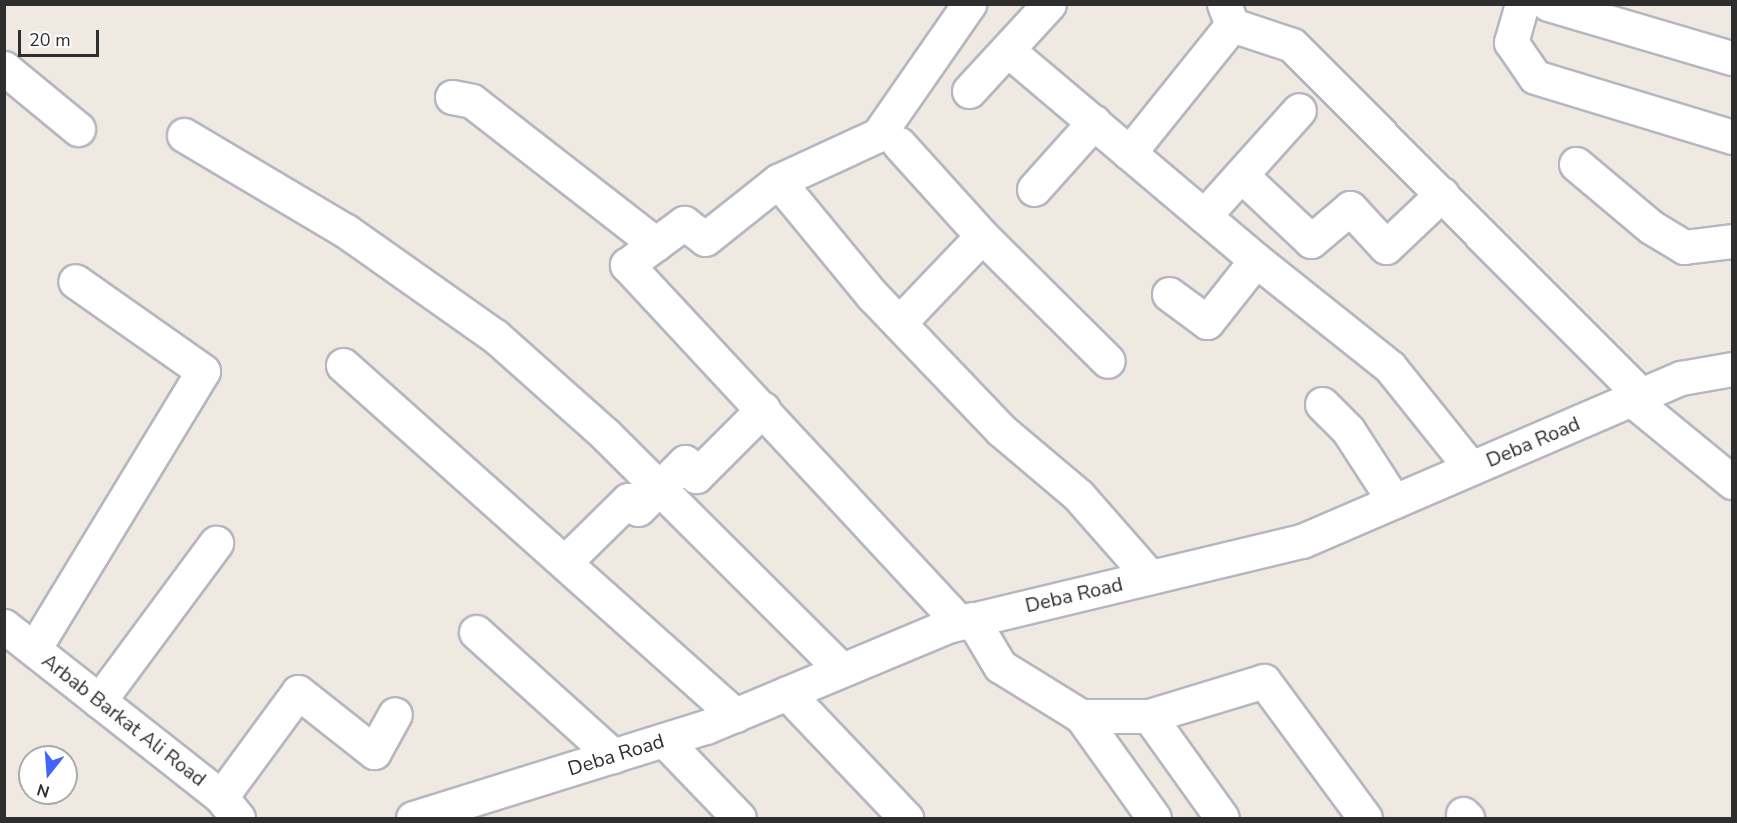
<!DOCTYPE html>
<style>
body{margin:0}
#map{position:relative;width:1737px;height:823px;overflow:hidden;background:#efe9e1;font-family:"Nunito Sans",sans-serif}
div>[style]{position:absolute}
.roads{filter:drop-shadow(2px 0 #b4b7c1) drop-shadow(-2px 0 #b4b7c1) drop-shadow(0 2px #b4b7c1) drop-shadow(0 -2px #b4b7c1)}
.minor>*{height:33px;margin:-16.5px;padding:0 16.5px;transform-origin:16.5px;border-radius:16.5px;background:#fff}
span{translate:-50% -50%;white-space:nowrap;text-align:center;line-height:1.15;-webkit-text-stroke:6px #fff;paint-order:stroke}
.street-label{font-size:20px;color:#2e2e2e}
.frame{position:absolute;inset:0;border:6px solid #2e2e2e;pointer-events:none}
.north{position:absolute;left:18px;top:745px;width:60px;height:60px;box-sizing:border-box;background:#fff;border:2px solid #ababab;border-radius:50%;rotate:197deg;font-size:16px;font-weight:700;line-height:24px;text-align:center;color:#2e2e2e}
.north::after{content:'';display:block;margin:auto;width:21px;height:27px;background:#4264fb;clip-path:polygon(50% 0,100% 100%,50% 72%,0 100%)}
.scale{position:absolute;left:18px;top:30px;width:81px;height:27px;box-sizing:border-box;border:3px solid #2e2e2e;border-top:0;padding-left:8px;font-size:18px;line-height:21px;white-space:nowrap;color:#2e2e2e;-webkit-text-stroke:4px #fff;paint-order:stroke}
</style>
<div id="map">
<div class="roads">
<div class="minor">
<div style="left:1224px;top:4px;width:22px;rotate:69deg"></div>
<div style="left:1232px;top:25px;width:63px;rotate:18.4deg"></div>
<div style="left:1292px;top:45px;width:494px;rotate:45.1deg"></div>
<div style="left:1522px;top:4px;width:40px;rotate:106deg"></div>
<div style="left:1511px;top:42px;width:42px;rotate:55.6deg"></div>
<div style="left:1535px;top:77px;width:206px;rotate:16.9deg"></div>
<div style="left:1548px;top:4px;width:192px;rotate:16.4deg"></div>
<div style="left:1010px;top:52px;width:322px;rotate:40.2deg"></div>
<div style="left:1256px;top:260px;width:171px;rotate:38.6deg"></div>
<div style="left:1390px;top:367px;width:129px;rotate:51.3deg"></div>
<div style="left:4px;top:68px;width:96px;rotate:39.5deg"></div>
<div style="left:969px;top:91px;width:118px;rotate:-47.4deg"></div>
<div style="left:452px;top:97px;width:20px;rotate:11deg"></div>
<div style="left:472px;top:101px;width:233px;rotate:37.9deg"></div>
<div style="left:184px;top:135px;width:188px;rotate:30.7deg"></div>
<div style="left:346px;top:231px;width:182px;rotate:35.2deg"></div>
<div style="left:495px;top:336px;width:147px;rotate:41.7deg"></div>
<div style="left:605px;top:434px;width:334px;rotate:44.9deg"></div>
<div style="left:899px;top:144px;width:124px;rotate:47.9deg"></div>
<div style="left:982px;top:236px;width:177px;rotate:44.8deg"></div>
<div style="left:1129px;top:153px;width:164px;rotate:-51.2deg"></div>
<div style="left:1576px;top:164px;width:98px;rotate:40deg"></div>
<div style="left:1651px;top:227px;width:39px;rotate:31deg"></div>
<div style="left:1684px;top:247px;width:48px;rotate:-7.1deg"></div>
<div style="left:1241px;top:175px;width:96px;rotate:43.3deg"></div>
<div style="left:1311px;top:241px;width:51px;rotate:-40.2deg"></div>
<div style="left:1350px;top:208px;width:53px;rotate:47.3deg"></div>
<div style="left:1386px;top:247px;width:77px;rotate:-43.4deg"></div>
<div style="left:778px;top:181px;width:148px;rotate:50.5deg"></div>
<div style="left:872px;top:295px;width:187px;rotate:46.3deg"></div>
<div style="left:1001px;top:430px;width:101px;rotate:40.2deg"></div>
<div style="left:1078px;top:495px;width:109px;rotate:48.7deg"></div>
<div style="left:1034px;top:189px;width:90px;rotate:-48.2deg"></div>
<div style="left:1204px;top:216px;width:142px;rotate:-48.1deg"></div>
<div style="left:1169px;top:294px;width:47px;rotate:36.4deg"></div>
<div style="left:1207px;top:322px;width:79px;rotate:-51.7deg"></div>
<div style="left:899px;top:323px;width:120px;rotate:-46.3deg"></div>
<div style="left:343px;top:365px;width:526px;rotate:41.76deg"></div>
<div style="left:1631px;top:399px;width:131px;rotate:39.4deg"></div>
<div style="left:1322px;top:404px;width:37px;rotate:45deg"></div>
<div style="left:1348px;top:430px;width:85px;rotate:57.1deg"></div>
<div style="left:565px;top:562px;width:88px;rotate:-44.5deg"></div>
<div style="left:628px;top:500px;width:13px;rotate:42deg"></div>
<div style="left:638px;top:509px;width:66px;rotate:-45deg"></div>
<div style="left:685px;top:462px;width:18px;rotate:52deg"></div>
<div style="left:696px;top:476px;width:95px;rotate:-45deg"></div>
<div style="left:972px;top:619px;width:55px;rotate:59.2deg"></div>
<div style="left:1000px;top:666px;width:95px;rotate:31.7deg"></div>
<div style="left:1081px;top:716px;width:68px"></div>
<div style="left:1149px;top:716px;width:120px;rotate:-16.9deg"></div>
<div style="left:1264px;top:681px;width:170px;rotate:53.6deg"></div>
<div style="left:959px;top:622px;width:488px;rotate:-132.9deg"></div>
<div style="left:627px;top:265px;width:71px;rotate:-36.4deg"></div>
<div style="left:684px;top:223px;width:26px;rotate:37deg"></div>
<div style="left:705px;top:239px;width:93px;rotate:-38.5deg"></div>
<div style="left:778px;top:181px;width:110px;rotate:-24.7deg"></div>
<div style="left:878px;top:135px;width:160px;rotate:-55.2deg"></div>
<div style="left:4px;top:626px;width:276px;rotate:38.2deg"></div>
<div style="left:221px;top:797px;width:27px;rotate:51deg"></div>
<div style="left:476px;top:632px;width:185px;rotate:42.1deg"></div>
<div style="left:34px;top:649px;width:325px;rotate:-58.7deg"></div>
<div style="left:203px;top:371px;width:156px;rotate:-144.9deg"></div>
<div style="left:787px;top:693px;width:173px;rotate:46.4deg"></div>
<div style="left:99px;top:701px;width:197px;rotate:-53.5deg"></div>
<div style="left:1081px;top:716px;width:125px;rotate:54.4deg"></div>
<div style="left:1149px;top:716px;width:125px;rotate:54.4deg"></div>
<div style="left:664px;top:740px;width:108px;rotate:46.1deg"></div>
<div style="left:221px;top:797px;width:130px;rotate:-53.7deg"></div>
<div style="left:298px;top:692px;width:97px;rotate:38.3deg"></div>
<div style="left:374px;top:752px;width:43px;rotate:-61.1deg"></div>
<div style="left:1463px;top:814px;width:6px;rotate:45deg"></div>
<div style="left:413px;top:818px;width:307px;rotate:-17.3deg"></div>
<div style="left:706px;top:727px;width:261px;rotate:-22.7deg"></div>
<div style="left:947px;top:626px;width:365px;rotate:-13.5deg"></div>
<div style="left:1302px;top:541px;width:413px;rotate:-23.3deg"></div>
<div style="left:1681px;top:378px;width:52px;rotate:-10deg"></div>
</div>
</div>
<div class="street-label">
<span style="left:1533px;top:442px;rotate:-23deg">Deba Road</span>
<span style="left:1074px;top:595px;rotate:-13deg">Deba Road</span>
<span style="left:124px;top:720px;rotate:38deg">Arbab Barkat Ali Road</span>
<span style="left:616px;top:755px;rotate:-17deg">Deba Road</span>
</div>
<div class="frame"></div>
<div class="north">N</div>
<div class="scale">20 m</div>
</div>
